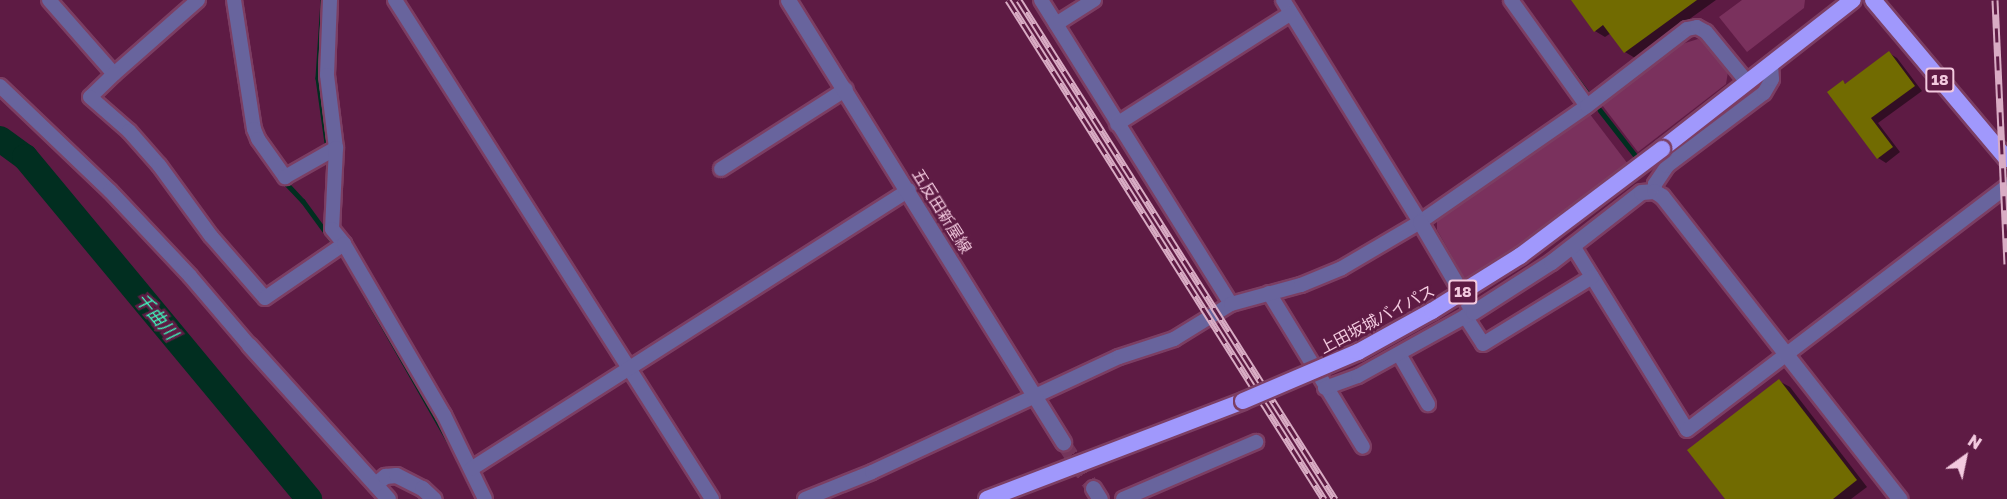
<!DOCTYPE html>
<meta charset="utf-8">
<style>
body{margin:0}
#map{position:relative;width:2007px;height:499px;overflow:hidden;background:#5e1b44;font-family:"Golos Text","Noto Sans JP",sans-serif}
div>[style]{position:absolute}
.green>*{inset:0;background:#7a315d}
.shadow>*{inset:0;background:#0007}
.stream>*{height:4.5px;margin:-2.25px;padding:0 2.25px;transform-origin:2.25px;border-radius:2.25px;background:#012e20}
.river>*{height:26px;margin:-13px;padding:0 13px;transform-origin:13px;border-radius:13px;background:#012e20}
.building>*{inset:0;background:#716b01}
.tertiary-tunnel>*{height:15px;margin-top:-7.5px;transform-origin:0;background:repeating-linear-gradient(90deg,#74355b 0 15px,transparent 0 23px)}
.roads{filter:drop-shadow(2px 0 #7c3e63) drop-shadow(-2px 0 #7c3e63) drop-shadow(0 2px #7c3e63) drop-shadow(0 -2px #7c3e63)}
.minor>*{height:14px;margin:-7px;padding:0 7px;transform-origin:7px;border-radius:7px;background:#68649d}
.tertiary>*{height:15px;margin:-7.5px;padding:0 7.5px;transform-origin:7.5px;border-radius:7.5px;background:#68649d}
.trunk>*{height:16px;margin:-8px;padding:0 8px;transform-origin:8px;border-radius:8px;background:#a098fc}
.rail>*{height:7px;margin-top:-3.5px;transform-origin:0;background:repeating-linear-gradient(90deg,#5e1b44 0 14px,#d9acc4 0 28px);box-sizing:border-box;border-block:2px solid #d9acc4}
.bridges{filter:drop-shadow(2px 0 #7c3e63) drop-shadow(-2px 0 #7c3e63) drop-shadow(0 2px #7c3e63) drop-shadow(0 -2px #7c3e63)}
.trunk-bridge>*{height:16px;margin:-8px;padding:0 8px;transform-origin:8px;border-radius:8px;background:#a098fc}
span{translate:-50% -50%;white-space:nowrap;text-align:center;line-height:1.15;-webkit-text-stroke:5px #5e1b44;paint-order:stroke}
.shield-label span{padding:2px 4px;background:#5e1b44;border:2px solid;border-radius:4px;-webkit-text-stroke-width:0}
.shield-label{font-size:15px;color:#f3cadf;font-weight:700}
.street-label{font-size:16px;color:#f3cadf}
.water-label{font-size:18px;color:#3ff8bd;font-style:italic}
.north{position:absolute;left:1935px;top:427px;width:60px;height:60px;-webkit-text-stroke:4px #5e1b44;paint-order:stroke;rotate:33deg;font-size:16px;font-weight:700;line-height:24px;text-align:center;color:#f3cadf}
.north::after{content:'';display:block;margin:auto;width:21px;height:27px;background:#f3cadf;clip-path:polygon(50% 0,100% 100%,50% 72%,0 100%)}
</style>
<div id="map">
<div class="green">
<div style="clip-path:polygon(1742px 0,1805px 0,1804px 8px,1747px 52px,1719px 17px)"></div>
<div style="clip-path:polygon(1698px 39px,1705px 41px,1726px 65px,1728px 72px,1726px 84px,1638px 152px,1602px 105px,1682px 44px)"></div>
<div style="clip-path:polygon(1589px 113px,1628px 164px,1515px 248px,1465px 279px,1437px 230px,1437px 217px)"></div>
</div>
<div class="shadow">
<div style="clip-path:polygon(1573px 0,1716px 0,1635px 58px,1625px 52px,1611px 33px,1605px 37px,1595px 31px)"></div>
<div style="clip-path:polygon(1889px 53px,1897px 58px,1922px 91px,1878px 123px,1900px 152px,1886px 163px,1878px 158px,1843px 82px,1847px 85px)"></div>
<div style="clip-path:polygon(1779px 381px,1790px 387px,1867px 487px,1851px 499px,1727px 499px)"></div>
</div>
<div class="stream">
<div style="left:323px;top:0;width:78px;rotate:93.7deg"></div>
<div style="left:318px;top:78px;width:73px;rotate:82.1deg"></div>
<div style="left:1545px;top:36px;width:72px;rotate:53.4deg"></div>
<div style="left:1600px;top:110px;width:57px;rotate:52.1deg"></div>
<div style="left:303px;top:174px;width:19px;rotate:148deg"></div>
<div style="left:287px;top:184px;width:23px;rotate:47deg"></div>
<div style="left:303px;top:201px;width:69px;rotate:53.8deg"></div>
<div style="left:344px;top:257px;width:220px;rotate:60.3deg"></div>
<div style="left:459px;top:461px;width:42px;rotate:63.4deg"></div>
</div>
<div class="river">
<div style="left:0;top:139px;width:31px;rotate:36deg"></div>
<div style="left:25px;top:157px;width:445px;rotate:50.3deg"></div>
</div>
<div class="building">
<div style="clip-path:polygon(1571px 0,1697px 0,1624px 53px,1603px 25px,1594px 32px)"></div>
<div style="clip-path:polygon(1889px 51px,1915px 86px,1871px 118px,1893px 147px,1877px 159px,1827px 92px,1843px 80px,1845px 84px)"></div>
<div style="clip-path:polygon(1779px 379px,1857px 480px,1833px 499px,1725px 499px,1687px 450px)"></div>
</div>
<div class="tertiary-tunnel">
<div style="left:1063px;top:442px;width:55px;rotate:56.9deg"></div>
</div>
<div class="roads">
<div class="minor">
<div style="left:49px;top:0;width:98px;rotate:48.7deg"></div>
<div style="left:114px;top:74px;width:112px;rotate:-41.4deg"></div>
<div style="left:234px;top:0;width:131px;rotate:81.2deg"></div>
<div style="left:254px;top:129px;width:11px;rotate:68deg"></div>
<div style="left:258px;top:139px;width:47px;rotate:54.6deg"></div>
<div style="left:285px;top:177px;width:59px;rotate:-29.6deg"></div>
<div style="left:330px;top:0;width:75px;rotate:92.3deg"></div>
<div style="left:327px;top:75px;width:74px;rotate:83deg"></div>
<div style="left:336px;top:148px;width:81px;rotate:92.8deg"></div>
<div style="left:332px;top:229px;width:19px;rotate:51deg"></div>
<div style="left:395px;top:0;width:591px;rotate:57.57deg"></div>
<div style="left:1041px;top:0;width:358px;rotate:58deg"></div>
<div style="left:1283px;top:0;width:261px;rotate:58.3deg"></div>
<div style="left:1511px;top:0;width:130px;rotate:54.4deg"></div>
<div style="left:1056px;top:24px;width:45px;rotate:-32.3deg"></div>
<div style="left:114px;top:74px;width:33px;rotate:136deg"></div>
<div style="left:90px;top:97px;width:52px;rotate:41.1deg"></div>
<div style="left:129px;top:131px;width:45px;rotate:48.6deg"></div>
<div style="left:159px;top:165px;width:88px;rotate:53.8deg"></div>
<div style="left:211px;top:236px;width:82px;rotate:48.9deg"></div>
<div style="left:265px;top:298px;width:96px;rotate:-34.4deg"></div>
<div style="left:344px;top:244px;width:198px;rotate:59.7deg"></div>
<div style="left:444px;top:415px;width:93px;rotate:64deg"></div>
<div style="left:0;top:86px;width:152px;rotate:43.7deg"></div>
<div style="left:110px;top:191px;width:117px;rotate:46.7deg"></div>
<div style="left:190px;top:276px;width:91px;rotate:49.5deg"></div>
<div style="left:1117px;top:124px;width:206px;rotate:-32.5deg"></div>
<div style="left:721px;top:169px;width:148px;rotate:-32.6deg"></div>
<div style="left:1654px;top:191px;width:7px;rotate:-82deg"></div>
<div style="left:1655px;top:184px;width:22px;rotate:-56deg"></div>
<div style="left:1667px;top:166px;width:121px;rotate:-37deg"></div>
<div style="left:1764px;top:93px;width:16px;rotate:-60deg"></div>
<div style="left:1772px;top:79px;width:16px;rotate:-94deg"></div>
<div style="left:1573px;top:246px;width:216px;rotate:58.2deg"></div>
<div style="left:1687px;top:430px;width:402px;rotate:-37.3deg"></div>
<div style="left:1269px;top:293px;width:180px;rotate:58.6deg"></div>
<div style="left:1465px;top:316px;width:33px;rotate:57deg"></div>
<div style="left:1483px;top:344px;width:128px;rotate:-31.6deg"></div>
<div style="left:1399px;top:354px;width:58px;rotate:59.9deg"></div>
<div style="left:1325px;top:388px;width:35px;rotate:-20deg"></div>
<div style="left:1358px;top:376px;width:132px;rotate:-29.1deg"></div>
<div style="left:471px;top:469px;width:519px;rotate:-32.5deg"></div>
<div style="left:805px;top:499px;width:72px;rotate:-21.9deg"></div>
<div style="left:872px;top:472px;width:272px;rotate:-25deg"></div>
<div style="left:1119px;top:357px;width:58px;rotate:-18.1deg"></div>
<div style="left:1174px;top:339px;width:67px;rotate:-31.6deg"></div>
<div style="left:1231px;top:304px;width:73px;rotate:-15.2deg"></div>
<div style="left:1301px;top:285px;width:44px;rotate:-22.5deg"></div>
<div style="left:1342px;top:268px;width:91px;rotate:-30.5deg"></div>
<div style="left:1420px;top:222px;width:203px;rotate:-34.8deg"></div>
<div style="left:1587px;top:106px;width:126px;rotate:-37.6deg"></div>
<div style="left:1687px;top:29px;width:10px;rotate:-11deg"></div>
<div style="left:1697px;top:27px;width:10px;rotate:29deg"></div>
<div style="left:1706px;top:32px;width:65px;rotate:50.6deg"></div>
<div style="left:1123px;top:499px;width:145px;rotate:-23.2deg"></div>
</div>
<div class="tertiary">
<div style="left:788px;top:0;width:521px;rotate:58.11deg"></div>
<div style="left:1420px;top:222px;width:104px;rotate:59.5deg"></div>
<div style="left:1473px;top:312px;width:93px;rotate:-32.7deg"></div>
<div style="left:1551px;top:262px;width:114px;rotate:-37.9deg"></div>
<div style="left:1641px;top:192px;width:13px;rotate:-4deg"></div>
<div style="left:1654px;top:191px;width:9px;rotate:32deg"></div>
<div style="left:1662px;top:196px;width:385px;rotate:51.9deg"></div>
<div style="left:249px;top:345px;width:207px;rotate:47.9deg"></div>
<div style="left:375px;top:484px;width:13px;rotate:-39deg"></div>
<div style="left:385px;top:476px;width:11px;rotate:-5deg"></div>
<div style="left:396px;top:475px;width:29px;rotate:27deg"></div>
<div style="left:422px;top:488px;width:16px;rotate:43deg"></div>
<div style="left:1093px;top:488px;width:13px;rotate:58deg"></div>
</div>
<div class="trunk">
<div style="left:1873px;top:0;width:208px;rotate:49.9deg"></div>
<div style="left:1662px;top:149px;width:242px;rotate:-38deg"></div>
<div style="left:987px;top:499px;width:274px;rotate:-20.9deg"></div>
</div>
</div>
<div class="rail">
<div style="left:1008px;top:0;width:591px;rotate:57.66deg"></div>
<div style="left:1019px;top:0;width:591px;rotate:57.66deg"></div>
<div style="left:1995px;top:0;width:264px;rotate:87.4deg"></div>
</div>
<div class="bridges">
<div class="trunk-bridge">
<div style="left:1243px;top:401px;width:125px;rotate:-23.1deg"></div>
<div style="left:1358px;top:352px;width:85px;rotate:-29deg"></div>
<div style="left:1432px;top:311px;width:104px;rotate:-32deg"></div>
<div style="left:1520px;top:256px;width:178px;rotate:-37deg"></div>
</div>
</div>
<div class="shield-label">
<span style="left:1940px;top:80px">18</span>
<span style="left:1463px;top:292px">18</span>
</div>
<div class="street-label">
<span style="left:942px;top:211px;rotate:58deg">五反田新屋線</span>
<span style="left:1377px;top:319px;rotate:-28deg">上田坂城バイパス</span>
</div>
<div class="water-label">
<span style="left:157px;top:316px;rotate:50deg">千曲川</span>
</div>
<div class="north">N</div>
</div>
